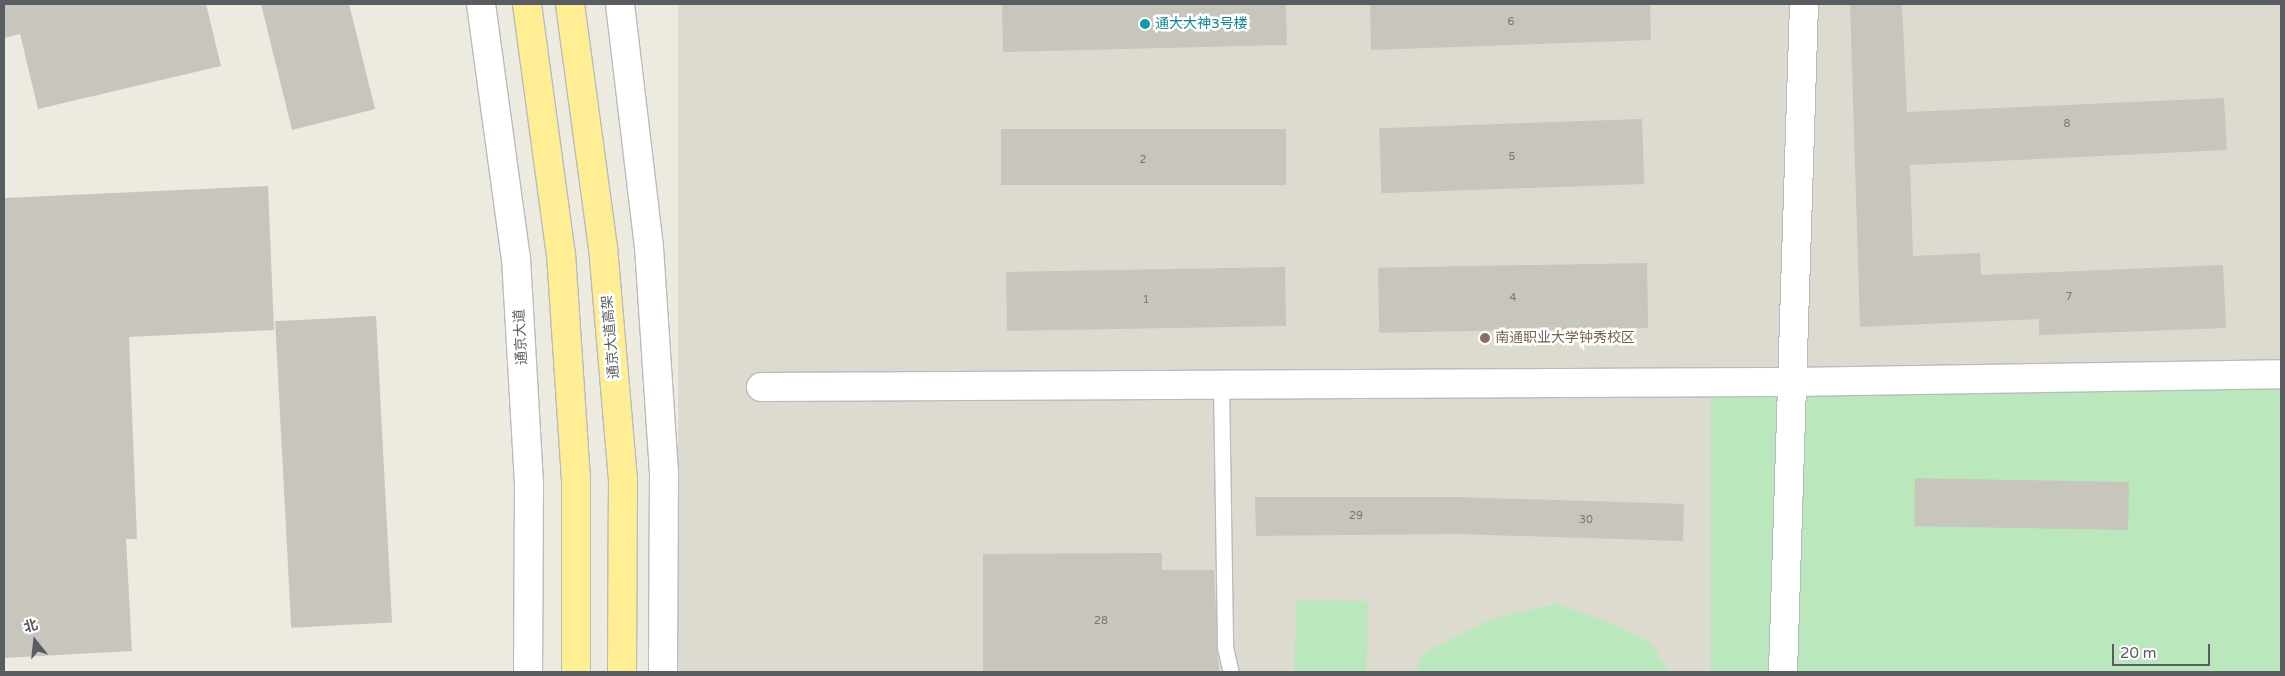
<!DOCTYPE html>
<meta charset="utf-8">
<style>
body{margin:0}
#map{position:relative;width:2285px;height:676px;overflow:hidden;background:#edebe0;font-family:"Varela Round","Noto Sans SC",sans-serif}
div>[style]{position:absolute}
.education>*{inset:0;background:#dddacf;transform-origin:0 0}
.green>*{inset:0;background:#bbe7bd;transform-origin:0 0}
.building>*{inset:0;background:#c8c5bd;transform-origin:0 0}
.roads{filter:drop-shadow(1px 0 #b8bbc0) drop-shadow(-1px 0 #b8bbc0) drop-shadow(0 1px #b8bbc0) drop-shadow(0 -1px #b8bbc0)}
.service>*{height:15px;margin:-7.5px;padding:0 7.5px;transform-origin:7.5px;border-radius:7.5px;background:#fff}
.minor>*{height:28px;margin:-14px;padding:0 14px;transform-origin:14px;border-radius:14px;background:#fff}
.secondary>*{height:28px;margin:-14px;padding:0 14px;transform-origin:14px;border-radius:14px;background:#fff}
.trunk>*{height:28px;margin:-14px;padding:0 14px;transform-origin:14px;border-radius:14px;background:#ffee94}
.dots>*{width:14px;height:14px;translate:-50% -50%;box-sizing:border-box;border:2px solid #fff;border-radius:50%}
span{translate:-50% -50%;white-space:nowrap;text-align:center;line-height:1.15;-webkit-text-stroke:5px #fff;paint-order:stroke}
.number-label{font-size:11px;color:#757779}
.number-label span{-webkit-text-stroke-width:0}
.culture-label{font-size:14px;color:#0d838f}
.left{translate:0 -50%;text-align:left}
.street-label{font-size:14px;color:#595d62}
.education-label{font-size:14px;color:#785e54}
.frame{position:absolute;inset:0;border:5px solid #595d62;pointer-events:none}
.north{position:absolute;left:10px;top:616px;width:50px;height:50px;-webkit-text-stroke:4px #fff;paint-order:stroke;rotate:344deg;font-size:14px;font-weight:700;line-height:20px;text-align:center;color:#595d62}
.north::after{content:'';display:block;margin:auto;width:18px;height:22px;background:#595d62;clip-path:polygon(50% 0,100% 100%,50% 72%,0 100%)}
.scale{position:absolute;left:2112px;top:644px;width:98px;height:22px;box-sizing:border-box;border:2px solid #595d62;border-top:0;padding-left:6px;font-size:15px;line-height:18px;white-space:nowrap;color:#595d62;-webkit-text-stroke:4px #fff;paint-order:stroke}
</style>
<div id="map">
<div class="education">
<div style="left:678px;top:4px;width:1603px;height:668px"></div>
</div>
<div class="green">
<div style="left:2281px;top:374px;width:298px;height:570px;rotate:90deg"></div>
<div style="left:1296px;top:600px;width:72px;height:72px;rotate:1deg"></div>
<div style="clip-path:polygon(1557px 604px,1611px 623px,1651px 643px,1669px 672px,1415px 672px,1425px 652px,1491px 619px)"></div>
</div>
<div class="building">
<div style="clip-path:polygon(4px 4px,206px 4px,221px 66px,38px 109px,20px 34px,4px 38px)"></div>
<div style="clip-path:polygon(261px 4px,349px 4px,375px 109px,292px 130px)"></div>
<div style="clip-path:polygon(1002px 4px,1286px 4px,1287px 45px,1003px 52px)"></div>
<div style="clip-path:polygon(1370px 4px,1650px 4px,1651px 40px,1371px 50px)"></div>
<div style="clip-path:polygon(1850px 4px,1902px 4px,1907px 112px,2224px 98px,2227px 150px,1910px 165px,1913px 256px,1980px 253px,1981px 275px,2223px 265px,2226px 328px,2039px 335px,2039px 319px,1860px 327px)"></div>
<div style="left:1642px;top:119px;width:65px;height:263px;rotate:88deg"></div>
<div style="left:1286px;top:129px;width:56px;height:285px;rotate:90deg"></div>
<div style="clip-path:polygon(268px 186px,274px 330px,129px 337px,137px 539px,126px 539px,132px 651px,4px 658px,4px 198px)"></div>
<div style="left:1647px;top:263px;width:65px;height:269px;rotate:89deg"></div>
<div style="left:1285px;top:267px;width:59px;height:279px;rotate:89deg"></div>
<div style="left:376px;top:316px;width:307px;height:101px;rotate:87deg"></div>
<div style="left:2129px;top:482px;width:48px;height:214px;rotate:91deg"></div>
<div style="clip-path:polygon(1255px 497px,1457px 497px,1684px 504px,1683px 541px,1457px 534px,1256px 536px)"></div>
<div style="clip-path:polygon(1162px 553px,1162px 570px,1214px 570px,1219px 672px,983px 672px,983px 554px)"></div>
</div>
<div class="roads">
<div class="service">
<div style="left:1221px;top:384px;width:263px;rotate:89.1deg"></div>
<div style="left:1225px;top:647px;width:26px;rotate:77deg"></div>
</div>
<div class="minor">
<div style="left:761px;top:387px;width:1031px;rotate:-0.28deg"></div>
<div style="left:1792px;top:382px;width:489px;rotate:-0.9deg"></div>
<div style="left:1783px;top:672px;width:668px;rotate:-88.2deg"></div>
</div>
<div class="secondary">
<div style="left:481px;top:4px;width:256px;rotate:82.2deg"></div>
<div style="left:516px;top:258px;width:228px;rotate:86.7deg"></div>
<div style="left:529px;top:486px;width:186px;rotate:90.3deg"></div>
<div style="left:620px;top:4px;width:245px;rotate:83.2deg"></div>
<div style="left:649px;top:247px;width:227px;rotate:86.2deg"></div>
<div style="left:664px;top:474px;width:198px;rotate:90.3deg"></div>
</div>
<div class="trunk">
<div style="left:527px;top:4px;width:252px;rotate:82.3deg"></div>
<div style="left:561px;top:254px;width:225px;rotate:86.2deg"></div>
<div style="left:576px;top:479px;width:193px;rotate:90deg"></div>
<div style="left:570px;top:4px;width:245px;rotate:82.3deg"></div>
<div style="left:603px;top:247px;width:232px;rotate:85.1deg"></div>
<div style="left:623px;top:478px;width:194px;rotate:90.3deg"></div>
</div>
</div>
<div class="dots">
<div style="left:1145px;top:24px;background:#0f9aa8"></div>
<div style="left:1485px;top:338px;background:#8d6e63"></div>
</div>
<div class="number-label">
<span style="left:1511px;top:22px">6</span>
<span style="left:2067px;top:124px">8</span>
<span style="left:1512px;top:157px">5</span>
<span style="left:1143px;top:160px">2</span>
<span style="left:2069px;top:297px">7</span>
<span style="left:1513px;top:298px">4</span>
<span style="left:1146px;top:300px">1</span>
<span style="left:1356px;top:516px">29</span>
<span style="left:1586px;top:520px">30</span>
<span style="left:1101px;top:621px">28</span>
</div>
<div class="culture-label">
<span class="left" style="left:1155px;top:24px">通大大神3号楼</span>
</div>
<div class="street-label">
<span style="left:521px;top:337px;rotate:-93deg">通京大道</span>
<span style="left:611px;top:337px;rotate:-95deg">通京大道高架</span>
</div>
<div class="education-label">
<span class="left" style="left:1495px;top:338px">南通职业大学钟秀校区</span>
</div>
<div class="frame"></div>
<div class="north">北</div>
<div class="scale">20 m</div>
</div>
